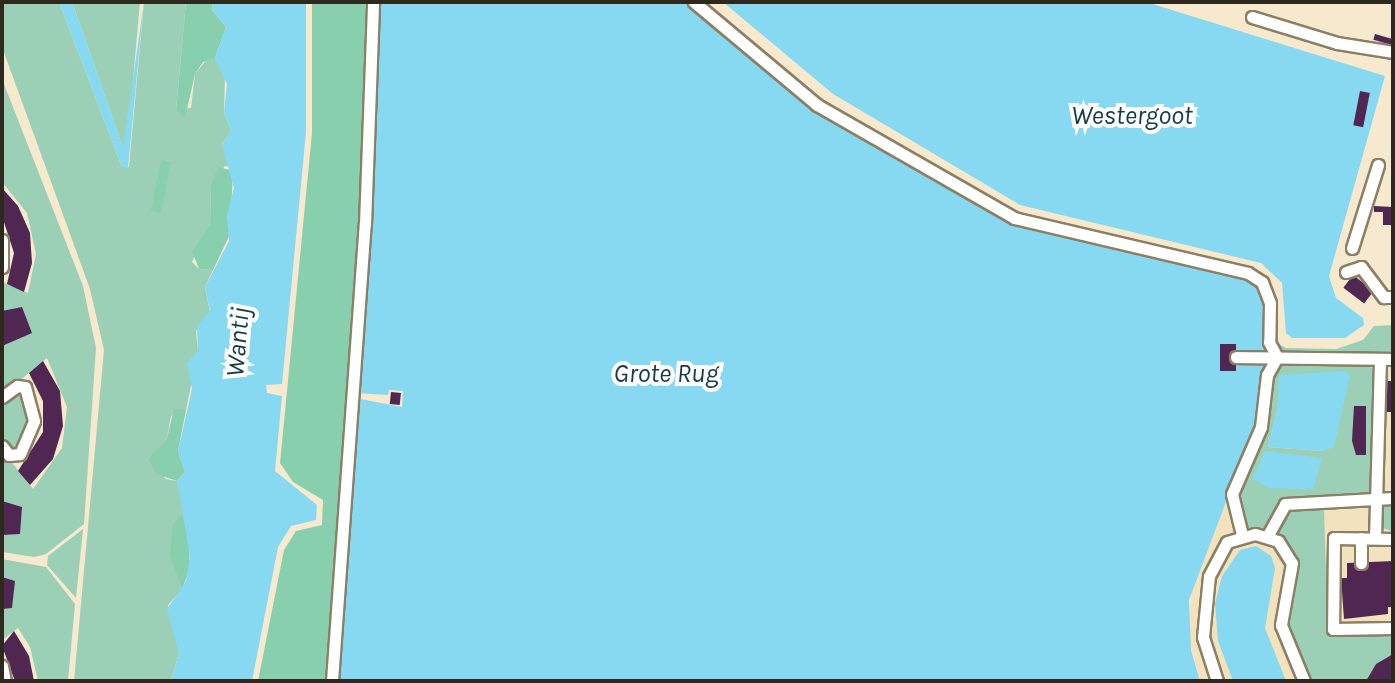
<!DOCTYPE html>
<style>
body{margin:0}
#map{position:relative;width:1395px;height:683px;overflow:hidden;background:#f6e9cd;font-family:Karla,sans-serif}
div>[style]{position:absolute}
.built>*{inset:0;background:#f3e2be}
.green>*{inset:0;background:#9bd0b6}
.forest>*{inset:0;background:#87cfad;transform-origin:0 0}
.water>*{inset:0;background:#87d9f2}
.pier>*{inset:0;background:#f6e9cd}
.building>*{inset:0;background:#4f2752;transform-origin:0 0}
.roads{filter:drop-shadow(2px 0 #8b7f65) drop-shadow(-2px 0 #8b7f65) drop-shadow(0 2px #8b7f65) drop-shadow(0 -2px #8b7f65)}
.minor>*{height:11px;margin:-5.5px;padding:0 5.5px;transform-origin:5.5px;border-radius:5.5px;background:#fff}
span{translate:-50% -50%;white-space:nowrap;text-align:center;line-height:1.15;-webkit-text-stroke:8px #fff;paint-order:stroke}
.water-label{font-size:26px;color:#143b46;font-style:italic}
.frame{position:absolute;inset:0;border:4px solid #2e291e;pointer-events:none}
</style>
<div id="map">
<div class="built">
<div style="clip-path:polygon(1393px 354px,1393px 681px,1200px 681px,1189px 637px,1192px 584px,1250px 444px,1264px 355px)"></div>
</div>
<div class="green">
<div style="clip-path:polygon(2px 2px,59px 2px,122px 167px,129px 167px,144px 2px,186px 2px,176px 109px,191px 108px,195px 74px,208px 58px,215px 58px,225px 76px,224px 113px,231px 130px,222px 145px,232px 167px,225px 166px,211px 183px,210px 225px,192px 262px,199px 269px,213px 270px,205px 287px,210px 312px,196px 331px,198px 351px,186px 410px,171px 416px,167px 438px,148px 458px,166px 479px,177px 481px,186px 516px,180px 516px,182px 589px,168px 605px,179px 653px,171px 681px,74px 681px,104px 350px,90px 289px,2px 47px)"></div>
<div style="clip-path:polygon(72px 2px,140px 2px,127px 147px,123px 148px)"></div>
<div style="clip-path:polygon(2px 79px,83px 286px,96px 348px,84px 524px,46px 554px,34px 557px,2px 552px,2px 450px,33px 489px,62px 448px,67px 407px,47px 358px,2px 395px,2px 282px,28px 293px,36px 254px,27px 213px,2px 182px)"></div>
<div style="clip-path:polygon(1393px 325px,1393px 354px,1283px 353px,1273px 341px,1286px 348px,1336px 349px,1363px 340px,1374px 326px)"></div>
<div style="clip-path:polygon(evenodd,1274px 363px,1360px 362px,1372px 368px,1372px 499px,1280px 501px,1267px 527px,1244px 531px,1235px 496px,1274px 363px,1278px 408px,1323px 451px,1268px 447px,1278px 408px)"></div>
<div style="clip-path:polygon(20px 389px,30px 422px,15px 453px,2px 442px,2px 401px)"></div>
<div style="clip-path:polygon(1388px 501px,1393px 501px,1393px 532px,1383px 528px,1383px 506px)"></div>
<div style="clip-path:polygon(1294px 506px,1324px 508px,1328px 636px,1393px 636px,1393px 654px,1376px 664px,1366px 681px,1308px 681px,1286px 632px,1296px 563px,1276px 532px,1282px 509px)"></div>
<div style="clip-path:polygon(83px 529px,76px 598px,47px 565px,48px 556px)"></div>
<div style="clip-path:polygon(2px 559px,46px 567px,75px 604px,68px 681px,38px 681px,30px 647px,18px 628px,2px 640px)"></div>
</div>
<div class="forest">
<div style="clip-path:polygon(186px 2px,213px 2px,212px 10px,226px 27px,215px 58px,203px 62px,195px 74px,185px 118px,176px 110px)"></div>
<div style="clip-path:polygon(312px 2px,368px 2px,364px 210px,329px 681px,258px 681px,284px 550px,296px 531px,322px 525px,323px 500px,293px 482px,280px 463px,312px 133px)"></div>
<div style="left:161px;top:160px;width:10px;height:52px;rotate:11deg"></div>
<div style="clip-path:polygon(219px 167px,233px 171px,230px 234px,213px 270px,199px 269px,192px 251px,210px 225px,211px 183px)"></div>
<div style="clip-path:polygon(174px 409px,186px 410px,178px 451px,185px 472px,177px 481px,156px 474px,148px 458px,167px 438px)"></div>
<div style="clip-path:polygon(180px 516px,186px 516px,190px 538px,189px 571px,182px 589px,170px 556px,173px 524px)"></div>
</div>
<div class="water">
<div style="clip-path:polygon(59px 2px,72px 2px,123px 148px,144px 2px,128px 168px,122px 167px)"></div>
<div style="clip-path:polygon(213px 2px,306px 2px,306px 132px,282px 384px,266px 385px,267px 393px,282px 396px,275px 471px,317px 505px,316px 520px,291px 526px,278px 547px,252px 681px,171px 681px,179px 653px,167px 609px,186px 581px,190px 556px,177px 481px,185px 472px,178px 451px,192px 389px,187px 363px,198px 351px,197px 326px,210px 311px,205px 287px,229px 241px,227px 215px,234px 188px,222px 145px,231px 130px,224px 113px,227px 84px,215px 58px,226px 27px,212px 10px)"></div>
<div style="clip-path:polygon(374px 2px,690px 2px,799px 95px,996px 214px,1259px 284px,1267px 313px,1261px 409px,1189px 600px,1191px 650px,1200px 681px,334px 681px)"></div>
<div style="clip-path:polygon(723px 2px,1146px 2px,1385px 76px,1329px 276px,1336px 298px,1363px 318px,1364px 325px,1345px 338px,1292px 338px,1286px 333px,1282px 283px,1261px 263px,1020px 205px,833px 94px)"></div>
<div style="clip-path:polygon(1345px 371px,1350px 376px,1334px 447px,1323px 451px,1268px 447px,1278px 408px,1279px 375px)"></div>
<div style="clip-path:polygon(1265px 451px,1322px 458px,1313px 489px,1269px 488px,1253px 479px)"></div>
<div style="clip-path:polygon(1256px 546px,1271px 556px,1275px 568px,1265px 628px,1286px 681px,1233px 681px,1218px 641px,1215px 604px,1222px 576px,1240px 550px)"></div>
</div>
<div class="pier">
<div style="clip-path:polygon(389px 390px,403px 391px,402px 407px,355px 398px,355px 393px,388px 395px)"></div>
</div>
<div class="building">
<div style="left:1375px;top:34px;width:19px;height:6px;rotate:16deg"></div>
<div style="left:1360px;top:91px;width:10px;height:35px;rotate:11deg"></div>
<div style="clip-path:polygon(2px 188px,18px 206px,30px 233px,32px 263px,24px 292px,7px 284px,14px 253px,2px 216px)"></div>
<div style="clip-path:polygon(1374px 206px,1393px 207px,1393px 225px,1383px 225px,1383px 212px,1374px 212px)"></div>
<div style="left:1353px;top:275px;width:26px;height:16px;rotate:37deg"></div>
<div style="clip-path:polygon(22px 307px,32px 333px,2px 346px,2px 311px)"></div>
<div style="left:1220px;top:344px;width:16px;height:27px"></div>
<div style="clip-path:polygon(43px 361px,60px 391px,63px 426px,53px 459px,30px 485px,18px 471px,43px 432px,43px 401px,29px 373px)"></div>
<div style="left:1386px;top:381px;width:7px;height:31px"></div>
<div style="left:391px;top:392px;width:10px;height:12px;rotate:6deg"></div>
<div style="clip-path:polygon(1354px 406px,1366px 406px,1366px 455px,1356px 455px,1352px 441px)"></div>
<div style="clip-path:polygon(2px 501px,22px 507px,20px 534px,2px 535px)"></div>
<div style="clip-path:polygon(1393px 561px,1393px 607px,1388px 607px,1388px 614px,1344px 619px,1341px 578px,1347px 578px,1347px 563px)"></div>
<div style="clip-path:polygon(2px 577px,15px 581px,12px 608px,2px 609px)"></div>
<div style="clip-path:polygon(14px 631px,29px 656px,34px 681px,15px 681px,2px 646px)"></div>
<div style="clip-path:polygon(1393px 654px,1393px 681px,1366px 681px,1376px 664px)"></div>
</div>
<div class="roads">
<div class="minor">
<div style="left:694px;top:2px;width:160px;rotate:39.9deg"></div>
<div style="left:817px;top:105px;width:227px;rotate:29.8deg"></div>
<div style="left:1014px;top:218px;width:240px;rotate:13.2deg"></div>
<div style="left:1248px;top:273px;width:17px;rotate:33deg"></div>
<div style="left:1262px;top:282px;width:22px;rotate:69deg"></div>
<div style="left:1270px;top:303px;width:39px;rotate:91deg"></div>
<div style="left:1269px;top:342px;width:17px;rotate:62deg"></div>
<div style="left:1277px;top:357px;width:21px;rotate:119deg"></div>
<div style="left:1267px;top:375px;width:52px;rotate:96.6deg"></div>
<div style="left:1261px;top:427px;width:73px;rotate:113.4deg"></div>
<div style="left:1232px;top:494px;width:42px;rotate:76.3deg"></div>
<div style="left:1252px;top:17px;width:89px;rotate:17deg"></div>
<div style="left:1337px;top:43px;width:57px;rotate:9.1deg"></div>
<div style="left:2px;top:240px;width:27px;rotate:90deg"></div>
<div style="left:1352px;top:248px;width:87px;rotate:-72.6deg"></div>
<div style="left:1346px;top:272px;width:16px;rotate:-18deg"></div>
<div style="left:1361px;top:267px;width:38px;rotate:53deg"></div>
<div style="left:1384px;top:297px;width:9px"></div>
<div style="left:1236px;top:357px;width:157px;rotate:0.7deg"></div>
<div style="left:2px;top:397px;width:19px;rotate:-36deg"></div>
<div style="left:17px;top:386px;width:8px;rotate:7deg"></div>
<div style="left:25px;top:387px;width:35px;rotate:75deg"></div>
<div style="left:34px;top:421px;width:36px;rotate:113deg"></div>
<div style="left:20px;top:454px;width:11px;rotate:175deg"></div>
<div style="left:9px;top:455px;width:11px;rotate:-128deg"></div>
<div style="left:1268px;top:535px;width:35px;rotate:-61deg"></div>
<div style="left:1285px;top:504px;width:108px;rotate:-3.2deg"></div>
<div style="left:1361px;top:538px;width:25px;rotate:90deg"></div>
<div style="left:1375px;top:538px;width:179px;rotate:-88.4deg"></div>
<div style="left:1393px;top:539px;width:59px;rotate:-179deg"></div>
<div style="left:1334px;top:538px;width:91px;rotate:90.6deg"></div>
<div style="left:1333px;top:629px;width:60px;rotate:-1deg"></div>
<div style="left:2px;top:666px;width:15px;rotate:79deg"></div>
<div style="left:332px;top:681px;width:458px;rotate:-85.9deg"></div>
<div style="left:365px;top:224px;width:222px;rotate:-87.9deg"></div>
<div style="left:1217px;top:681px;width:46px;rotate:-107.7deg"></div>
<div style="left:1203px;top:637px;width:61px;rotate:-84.4deg"></div>
<div style="left:1209px;top:576px;width:38px;rotate:-62deg"></div>
<div style="left:1227px;top:542px;width:29px;rotate:-16deg"></div>
<div style="left:1255px;top:534px;width:24px;rotate:17deg"></div>
<div style="left:1278px;top:541px;width:26px;rotate:58deg"></div>
<div style="left:1292px;top:563px;width:63px;rotate:100.1deg"></div>
<div style="left:1281px;top:625px;width:61px;rotate:67.7deg"></div>
</div>
</div>
<div class="water-label">
<span style="left:1132px;top:116px">Westergoot</span>
<span style="left:238px;top:342px;rotate:-85deg">Wantij</span>
<span style="left:666px;top:374px">Grote Rug</span>
</div>
<div class="frame"></div>
</div>
